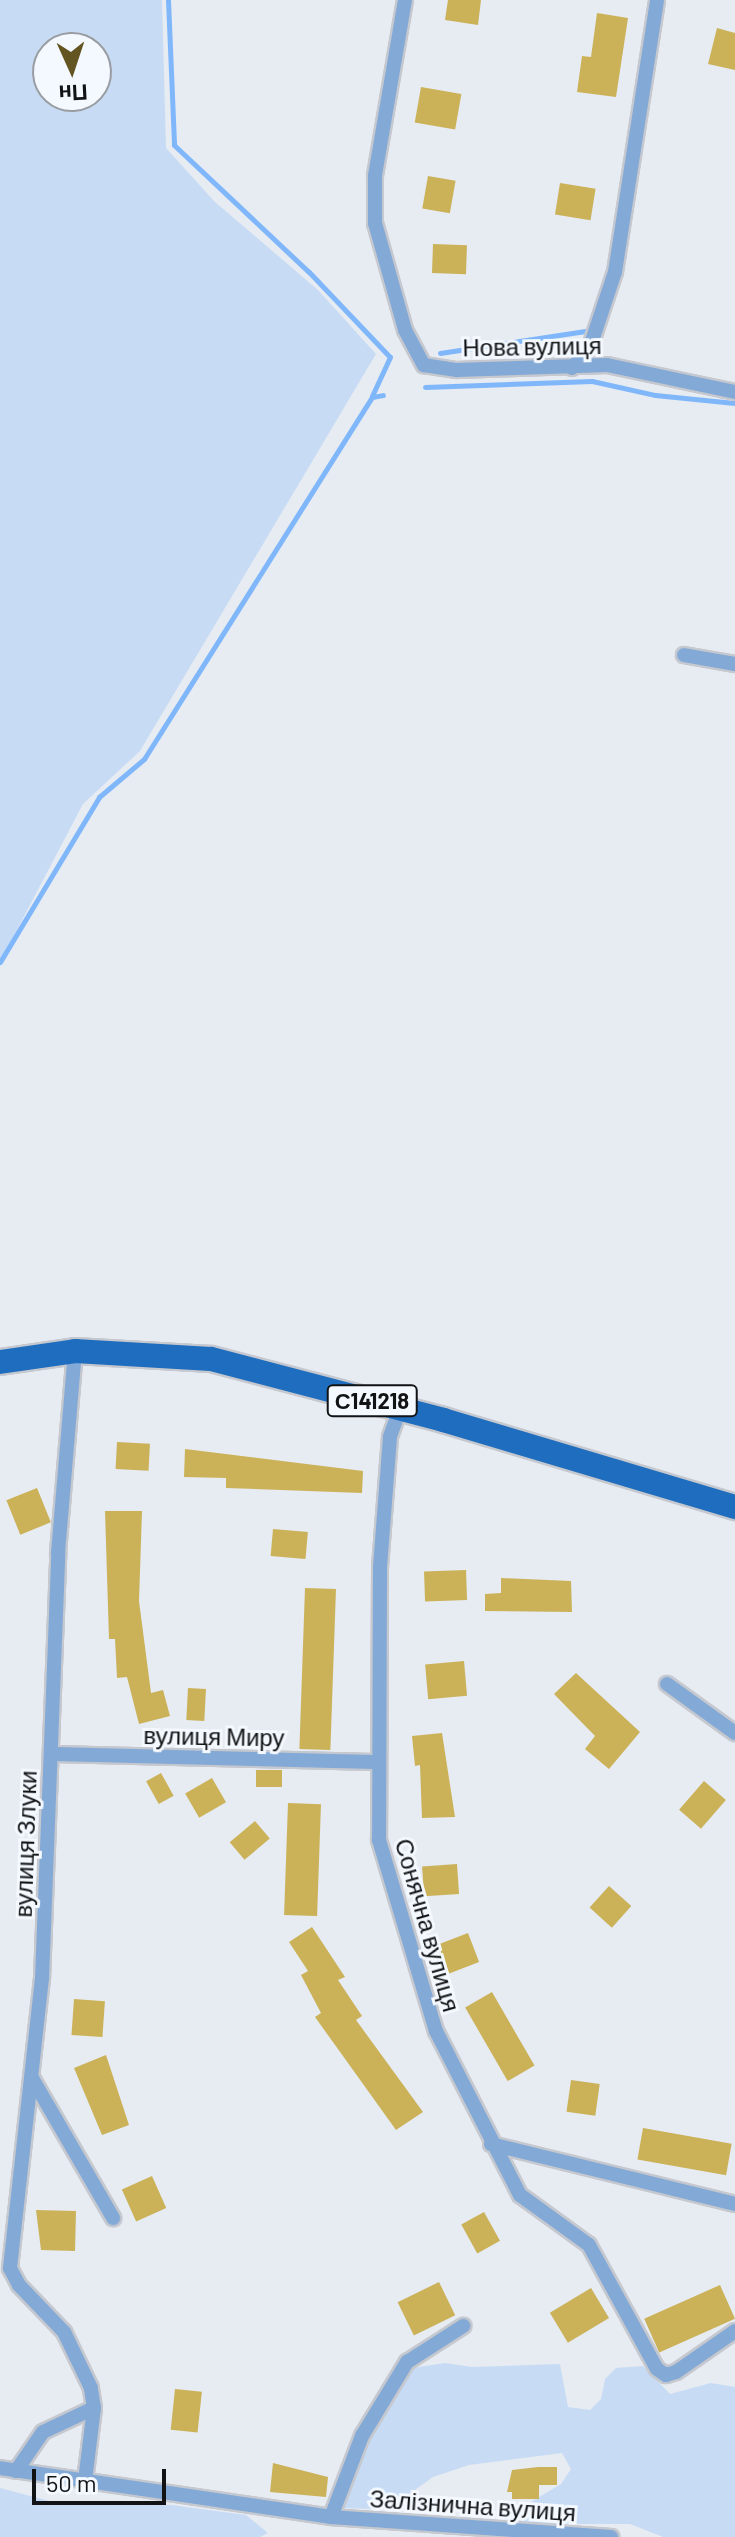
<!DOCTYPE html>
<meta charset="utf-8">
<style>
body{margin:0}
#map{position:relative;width:735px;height:2537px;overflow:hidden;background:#e7ebf2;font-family:Barlow,sans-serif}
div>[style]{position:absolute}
.green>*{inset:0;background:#c7dcf4}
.stream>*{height:5px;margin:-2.5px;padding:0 2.5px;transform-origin:2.5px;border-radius:2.5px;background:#7fb7fa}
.building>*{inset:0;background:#cbb258;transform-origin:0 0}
.roads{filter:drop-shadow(2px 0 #c5c8cf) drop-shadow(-2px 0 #c5c8cf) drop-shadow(0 2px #c5c8cf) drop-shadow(0 -2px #c5c8cf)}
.minor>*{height:14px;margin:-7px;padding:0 7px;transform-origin:7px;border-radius:7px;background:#83a9d6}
.primary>*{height:24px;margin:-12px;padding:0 12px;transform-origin:12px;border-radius:12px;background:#1e6dbe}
span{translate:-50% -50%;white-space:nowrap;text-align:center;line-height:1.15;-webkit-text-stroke:6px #f4f9ff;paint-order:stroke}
.shield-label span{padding:2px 6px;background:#f4f9ff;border:2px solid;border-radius:6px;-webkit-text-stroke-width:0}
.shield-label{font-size:22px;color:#111315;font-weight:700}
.street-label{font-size:24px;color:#111315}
.north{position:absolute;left:32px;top:32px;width:80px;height:80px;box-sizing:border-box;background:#f4f9ff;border:2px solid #999da1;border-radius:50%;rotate:177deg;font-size:22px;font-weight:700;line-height:32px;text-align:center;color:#111315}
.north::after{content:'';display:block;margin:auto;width:28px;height:36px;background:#635522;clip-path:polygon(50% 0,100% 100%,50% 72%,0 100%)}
.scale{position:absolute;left:32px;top:2469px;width:134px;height:36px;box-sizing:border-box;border:4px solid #111315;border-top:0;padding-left:10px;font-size:24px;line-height:28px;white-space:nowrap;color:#111315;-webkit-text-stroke:6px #f4f9ff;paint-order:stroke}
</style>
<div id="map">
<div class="green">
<div style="clip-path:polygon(evenodd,0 0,162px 0,166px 148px,215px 202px,318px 290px,376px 354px,140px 751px,83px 804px,0 962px,0 0,96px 48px,96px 96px,48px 96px,48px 48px,96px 48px)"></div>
<div style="clip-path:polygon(445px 2363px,472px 2367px,560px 2364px,568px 2407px,590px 2410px,601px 2399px,605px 2379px,616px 2368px,643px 2366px,670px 2394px,711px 2383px,735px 2387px,735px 2537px,663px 2537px,630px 2524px,508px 2524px,506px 2517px,561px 2484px,571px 2469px,562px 2453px,469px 2465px,433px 2477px,398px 2502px,372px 2509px,340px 2508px,387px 2401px,412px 2368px)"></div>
<div style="clip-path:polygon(0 2488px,57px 2503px,171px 2505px,246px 2515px,268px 2533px,260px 2537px,0 2537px)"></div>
</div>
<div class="stream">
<div style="left:168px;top:0;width:145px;rotate:87.6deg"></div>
<div style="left:174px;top:145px;width:185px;rotate:43.3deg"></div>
<div style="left:309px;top:272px;width:117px;rotate:46.4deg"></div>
<div style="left:390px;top:357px;width:43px;rotate:114.8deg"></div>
<div style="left:440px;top:353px;width:147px;rotate:-8.6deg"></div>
<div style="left:425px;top:387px;width:167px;rotate:-2.1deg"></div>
<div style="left:592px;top:381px;width:65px;rotate:12.5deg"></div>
<div style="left:655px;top:395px;width:80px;rotate:5.7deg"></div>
<div style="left:0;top:962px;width:192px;rotate:-59deg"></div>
<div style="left:99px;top:797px;width:59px;rotate:-40.2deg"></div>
<div style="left:144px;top:759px;width:428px;rotate:-57.8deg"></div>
<div style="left:372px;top:397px;width:11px;rotate:-10deg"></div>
</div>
<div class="building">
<div style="clip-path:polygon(448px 0,481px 0,478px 25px,445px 20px)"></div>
<div style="clip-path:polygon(597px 13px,628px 18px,616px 97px,577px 92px,582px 56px,591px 57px)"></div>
<div style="clip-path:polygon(717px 28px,735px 33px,735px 70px,708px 64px)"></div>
<div style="left:421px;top:87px;width:41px;height:36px;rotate:10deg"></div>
<div style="left:428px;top:176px;width:28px;height:33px;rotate:10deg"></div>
<div style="left:560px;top:183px;width:36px;height:32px;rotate:9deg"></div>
<div style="left:433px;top:244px;width:34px;height:29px;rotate:2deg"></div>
<div style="left:117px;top:1442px;width:33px;height:27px;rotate:3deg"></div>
<div style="clip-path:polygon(185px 1449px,363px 1471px,362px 1493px,226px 1488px,226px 1478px,184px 1477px)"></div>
<div style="left:37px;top:1488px;width:37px;height:33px;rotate:68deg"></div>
<div style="clip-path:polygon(105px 1511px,142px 1511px,139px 1601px,151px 1693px,163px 1690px,170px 1716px,139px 1724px,127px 1677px,117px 1678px,115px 1639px,109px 1639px)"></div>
<div style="left:273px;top:1529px;width:35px;height:27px;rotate:5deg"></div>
<div style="left:466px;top:1570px;width:30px;height:42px;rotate:88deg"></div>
<div style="clip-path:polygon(501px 1578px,571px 1581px,572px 1612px,485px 1611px,485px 1594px,501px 1593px)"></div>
<div style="left:305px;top:1588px;width:31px;height:161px;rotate:2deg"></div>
<div style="left:464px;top:1661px;width:35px;height:39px;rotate:85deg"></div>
<div style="clip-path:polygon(576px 1673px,640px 1732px,609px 1769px,585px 1749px,595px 1736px,554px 1694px)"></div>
<div style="left:188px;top:1688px;width:18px;height:32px;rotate:3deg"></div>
<div style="clip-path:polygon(442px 1733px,455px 1817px,422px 1818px,420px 1765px,415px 1766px,412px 1736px)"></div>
<div style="left:256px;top:1770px;width:26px;height:17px"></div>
<div style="left:161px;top:1773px;width:26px;height:17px;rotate:61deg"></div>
<div style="left:212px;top:1778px;width:28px;height:31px;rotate:60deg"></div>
<div style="left:704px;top:1781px;width:29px;height:38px;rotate:41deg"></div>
<div style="left:288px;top:1803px;width:33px;height:112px;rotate:2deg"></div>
<div style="left:255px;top:1821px;width:23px;height:33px;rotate:50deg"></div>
<div style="left:457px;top:1864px;width:30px;height:35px;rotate:86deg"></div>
<div style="left:609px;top:1886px;width:30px;height:29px;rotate:42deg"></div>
<div style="clip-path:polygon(312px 1927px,345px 1977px,338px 1980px,362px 2016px,356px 2020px,423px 2112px,396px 2130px,315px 2017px,321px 2013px,301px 1975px,308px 1971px,289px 1942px)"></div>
<div style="left:468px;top:1933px;width:31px;height:32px;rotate:69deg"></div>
<div style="left:492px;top:1992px;width:85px;height:31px;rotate:60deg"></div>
<div style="left:74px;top:1999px;width:31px;height:36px;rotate:4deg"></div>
<div style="clip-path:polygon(106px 2055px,129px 2125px,102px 2135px,74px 2068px)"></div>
<div style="left:571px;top:2080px;width:29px;height:32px;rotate:8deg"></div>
<div style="left:643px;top:2128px;width:90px;height:32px;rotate:10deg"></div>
<div style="left:152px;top:2176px;width:35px;height:33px;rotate:66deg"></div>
<div style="clip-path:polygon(36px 2210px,76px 2211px,75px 2251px,41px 2250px)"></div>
<div style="left:484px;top:2212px;width:33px;height:26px;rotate:61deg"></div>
<div style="left:439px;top:2282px;width:37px;height:46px;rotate:64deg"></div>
<div style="left:720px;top:2285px;width:37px;height:83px;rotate:66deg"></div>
<div style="left:591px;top:2288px;width:35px;height:48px;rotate:59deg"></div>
<div style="left:175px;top:2389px;width:27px;height:41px;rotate:6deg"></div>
<div style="clip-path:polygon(273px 2463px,328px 2477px,326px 2497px,270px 2492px)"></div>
<div style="clip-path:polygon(538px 2467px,557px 2467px,557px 2485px,539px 2485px,539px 2499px,512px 2499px,512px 2492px,507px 2492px,512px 2470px)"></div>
</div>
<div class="roads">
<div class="minor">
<div style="left:405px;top:0;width:179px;rotate:99.7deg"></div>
<div style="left:375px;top:176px;width:47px;rotate:90deg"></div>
<div style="left:375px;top:223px;width:111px;rotate:74.3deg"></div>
<div style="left:405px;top:330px;width:40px;rotate:62deg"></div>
<div style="left:424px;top:365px;width:33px;rotate:9deg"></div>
<div style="left:457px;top:370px;width:150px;rotate:-1.9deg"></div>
<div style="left:607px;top:365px;width:131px;rotate:11.9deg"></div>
<div style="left:572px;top:368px;width:28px;rotate:-49deg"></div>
<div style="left:590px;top:347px;width:79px;rotate:-71.6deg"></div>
<div style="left:615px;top:272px;width:275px;rotate:-81.2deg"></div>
<div style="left:684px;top:655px;width:52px;rotate:10deg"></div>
<div style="left:400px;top:1409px;width:30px;rotate:110deg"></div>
<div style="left:390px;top:1437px;width:131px;rotate:94.4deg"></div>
<div style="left:380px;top:1568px;width:272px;rotate:90.2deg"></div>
<div style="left:379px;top:1840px;width:199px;rotate:73.4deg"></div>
<div style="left:436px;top:2031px;width:184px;rotate:62.9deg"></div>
<div style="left:520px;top:2195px;width:85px;rotate:35.9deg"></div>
<div style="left:589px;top:2245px;width:141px;rotate:61.3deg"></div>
<div style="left:657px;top:2369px;width:11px;rotate:34deg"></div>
<div style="left:666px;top:2375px;width:10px;rotate:-17deg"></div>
<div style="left:676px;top:2372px;width:72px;rotate:-34.8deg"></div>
<div style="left:667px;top:1684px;width:84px;rotate:35.8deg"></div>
<div style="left:51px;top:1754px;width:326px;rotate:1.4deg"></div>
<div style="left:32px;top:2078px;width:162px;rotate:59.9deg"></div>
<div style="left:491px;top:2144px;width:251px;rotate:13.8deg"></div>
<div style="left:0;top:2468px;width:335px;rotate:8.4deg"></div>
<div style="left:331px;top:2517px;width:281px;rotate:4.1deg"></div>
<div style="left:16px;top:2471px;width:47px;rotate:-55.3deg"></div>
<div style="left:43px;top:2432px;width:56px;rotate:-25.2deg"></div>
<div style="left:94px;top:2408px;width:20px;rotate:-99deg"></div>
<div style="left:91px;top:2388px;width:62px;rotate:-115.7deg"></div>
<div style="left:64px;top:2332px;width:65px;rotate:-133.8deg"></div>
<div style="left:19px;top:2285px;width:19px;rotate:-118deg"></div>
<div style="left:10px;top:2268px;width:291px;rotate:-83.7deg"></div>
<div style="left:42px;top:1979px;width:426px;rotate:-87.8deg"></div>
<div style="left:58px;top:1553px;width:203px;rotate:-85.2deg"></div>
<div style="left:85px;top:2481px;width:74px;rotate:-83deg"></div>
<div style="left:331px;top:2517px;width:87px;rotate:-69.1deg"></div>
<div style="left:362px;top:2436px;width:87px;rotate:-58.7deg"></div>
<div style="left:407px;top:2362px;width:67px;rotate:-32.7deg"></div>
</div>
<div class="primary">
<div style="left:0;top:1362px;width:76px;rotate:-8.3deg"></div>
<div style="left:75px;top:1351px;width:136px;rotate:3.4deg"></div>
<div style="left:211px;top:1359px;width:240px;rotate:14.7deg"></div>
<div style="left:443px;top:1420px;width:305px;rotate:16.6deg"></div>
</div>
</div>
<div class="shield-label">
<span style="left:372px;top:1401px">С141218</span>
</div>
<div class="street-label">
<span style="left:532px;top:346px;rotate:-1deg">Нова вулиця</span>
<span style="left:214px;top:1736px;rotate:1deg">вулиця Миру</span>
<span style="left:25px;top:1844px;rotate:-88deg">вулиця Злуки</span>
<span style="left:428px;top:1925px;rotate:74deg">Сонячна вулиця</span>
<span style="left:473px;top:2505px;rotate:4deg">Залізнична вулиця</span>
</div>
<div class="north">Пн</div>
<div class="scale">50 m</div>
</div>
